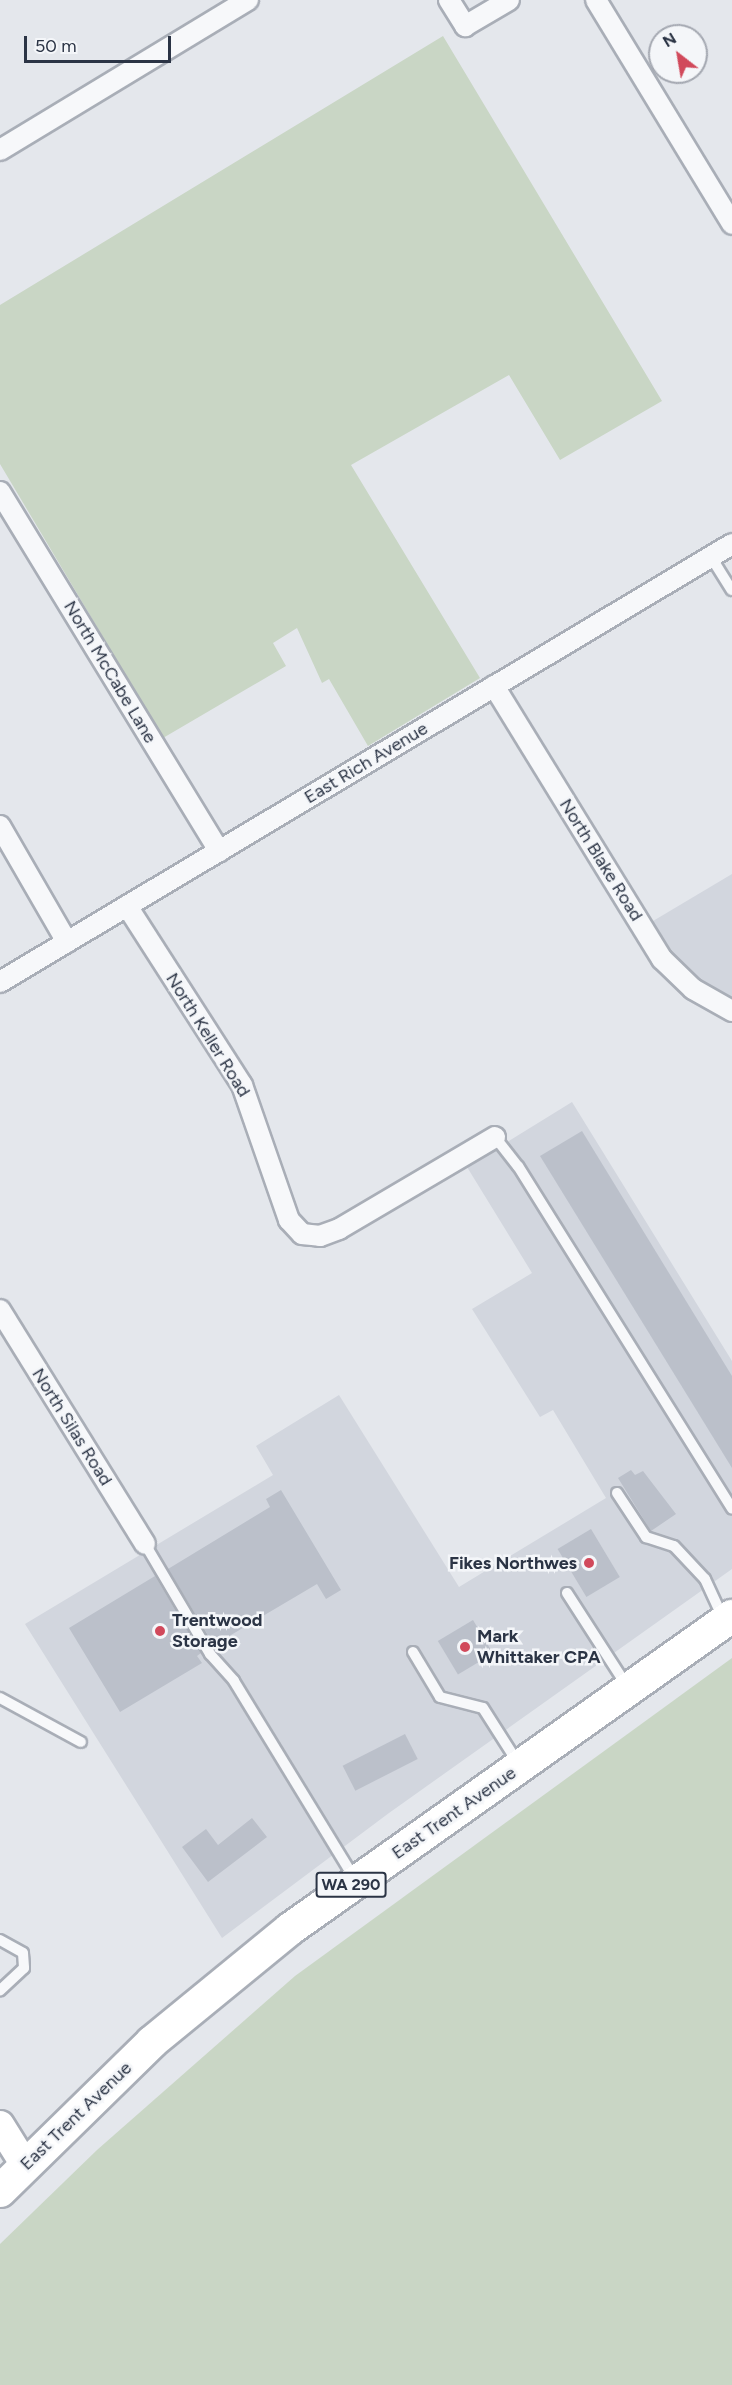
<!DOCTYPE html>
<style>
body{margin:0}
#map{position:relative;width:732px;height:2385px;overflow:hidden;background:#e4e7ec;font-family:Figtree,sans-serif}
div>[style]{position:absolute}
.built>*{inset:0;background:#d2d6de}
.green>*{inset:0;background:#c9d6c5}
.building>*{inset:0;background:#bbc0ca;transform-origin:0 0}
.roads{filter:drop-shadow(2px 0 #a9aeb7) drop-shadow(-2px 0 #a9aeb7) drop-shadow(0 2px #a9aeb7) drop-shadow(0 -2px #a9aeb7)}
.lane>*{height:10px;margin:-5px;padding:0 5px;transform-origin:5px;border-radius:5px;background:#f7f8fa}
.street>*{height:20px;margin:-10px;padding:0 10px;transform-origin:10px;border-radius:10px;background:#f7f8fa}
.secondary>*{height:28px;margin:-14px;padding:0 14px;transform-origin:14px;border-radius:14px;background:#fff}
.primary>*{height:32px;margin:-16px;padding:0 16px;transform-origin:16px;border-radius:16px;background:#fff}
.dots>*{width:16px;height:16px;translate:-50% -50%;box-sizing:border-box;border:3px solid #f4f6f9;border-radius:50%}
span{translate:-50% -50%;white-space:nowrap;text-align:center;line-height:1.15;-webkit-text-stroke:5px #f4f6f9;paint-order:stroke}
.shield-label span{padding:2px 4px;background:#f4f6f9;border:2px solid;border-radius:4px;-webkit-text-stroke-width:0}
.shield-label{font-size:16px;color:#2b3445;font-weight:700}
.street-label{font-size:18px;color:#2b3445}
.poi-label{font-size:18px;color:#2b3445;font-weight:700}
.right{translate:-100% -50%;text-align:right}
.left{translate:0 -50%;text-align:left}
.north{position:absolute;left:648px;top:24px;width:60px;height:60px;box-sizing:border-box;background:#f4f6f9;border:2px solid #a4a8b1;border-radius:50%;rotate:329deg;font-size:16px;font-weight:700;line-height:24px;text-align:center;color:#2b3445}
.north::after{content:'';display:block;margin:auto;width:21px;height:27px;background:#d1495b;clip-path:polygon(50% 0,100% 100%,50% 72%,0 100%)}
.scale{position:absolute;left:24px;top:36px;width:147px;height:27px;box-sizing:border-box;border:3px solid #2b3445;border-top:0;padding-left:8px;font-size:18px;line-height:21px;white-space:nowrap;color:#2b3445;-webkit-text-stroke:4px #f4f6f9;paint-order:stroke}
</style>
<div id="map">
<div class="built">
<div style="clip-path:polygon(732px 874px,732px 1002px,679px 971px,648px 924px)"></div>
<div style="clip-path:polygon(572px 1102px,732px 1361px,732px 1569px,389px 1813px,222px 1938px,25px 1624px,273px 1475px,256px 1446px,339px 1395px,459px 1587px,606px 1498px,553px 1410px,540px 1417px,472px 1309px,532px 1273px,467px 1167px)"></div>
</div>
<div class="green">
<div style="clip-path:polygon(443px 36px,662px 401px,560px 460px,509px 375px,351px 465px,480px 678px,368px 746px,329px 679px,322px 683px,297px 628px,273px 643px,286px 666px,163px 738px,0 464px,0 305px)"></div>
<div style="clip-path:polygon(732px 1658px,732px 2385px,0 2385px,0 2244px,97px 2150px,295px 1976px)"></div>
</div>
<div class="building">
<div style="clip-path:polygon(582px 1131px,732px 1376px,732px 1468px,540px 1156px)"></div>
<div style="clip-path:polygon(631px 1470px,635px 1475px,643px 1471px,676px 1514px,651px 1531px,618px 1478px)"></div>
<div style="clip-path:polygon(281px 1490px,341px 1590px,326px 1599px,317px 1584px,214px 1645px,168px 1569px,270px 1507px,266px 1499px)"></div>
<div style="left:591px;top:1529px;width:56px;height:39px;rotate:59deg"></div>
<div style="clip-path:polygon(155px 1576px,201px 1653px,197px 1656px,202px 1663px,120px 1712px,69px 1628px)"></div>
<div style="left:473px;top:1620px;width:39px;height:41px;rotate:59deg"></div>
<div style="left:405px;top:1734px;width:28px;height:70px;rotate:63deg"></div>
<div style="clip-path:polygon(252px 1818px,267px 1837px,208px 1882px,182px 1847px,206px 1829px,218px 1845px)"></div>
</div>
<div class="roads">
<div class="lane">
<div style="left:711px;top:557px;width:39px;rotate:58deg"></div>
<div style="left:495px;top:1137px;width:37px;rotate:52deg"></div>
<div style="left:518px;top:1166px;width:404px;rotate:58deg"></div>
<div style="left:617px;top:1493px;width:53px;rotate:56.6deg"></div>
<div style="left:646px;top:1537px;width:29px;rotate:18deg"></div>
<div style="left:674px;top:1546px;width:45px;rotate:46.8deg"></div>
<div style="left:705px;top:1579px;width:43px;rotate:65.2deg"></div>
<div style="left:145px;top:1544px;width:128px;rotate:59.4deg"></div>
<div style="left:210px;top:1654px;width:36px;rotate:48deg"></div>
<div style="left:234px;top:1681px;width:232px;rotate:58.6deg"></div>
<div style="left:567px;top:1593px;width:111px;rotate:57.2deg"></div>
<div style="left:413px;top:1652px;width:52px;rotate:59deg"></div>
<div style="left:440px;top:1697px;width:44px;rotate:14.3deg"></div>
<div style="left:483px;top:1708px;width:65px;rotate:57.5deg"></div>
<div style="left:0;top:1698px;width:92px;rotate:28.5deg"></div>
<div style="left:0;top:1940px;width:26px;rotate:29deg"></div>
<div style="left:23px;top:1953px;width:15px;rotate:86deg"></div>
<div style="left:24px;top:1968px;width:33px;rotate:137deg"></div>
</div>
<div class="street">
<div style="left:449px;top:0;width:31px;rotate:58deg"></div>
<div style="left:465px;top:26px;width:51px;rotate:-30.6deg"></div>
<div style="left:596px;top:0;width:262px;rotate:58.7deg"></div>
<div style="left:0;top:150px;width:290px;rotate:-31.2deg"></div>
<div style="left:0;top:492px;width:421px;rotate:58.6deg"></div>
<div style="left:494px;top:686px;width:321px;rotate:58.4deg"></div>
<div style="left:662px;top:959px;width:43px;rotate:44.1deg"></div>
<div style="left:693px;top:989px;width:45px;rotate:29.4deg"></div>
<div style="left:0;top:826px;width:134px;rotate:60deg"></div>
<div style="left:127px;top:906px;width:213px;rotate:57.3deg"></div>
<div style="left:242px;top:1085px;width:143px;rotate:70.8deg"></div>
<div style="left:289px;top:1220px;width:19px;rotate:47deg"></div>
<div style="left:302px;top:1234px;width:18px;rotate:6deg"></div>
<div style="left:320px;top:1236px;width:20px;rotate:-20deg"></div>
<div style="left:339px;top:1229px;width:181px;rotate:-30.5deg"></div>
<div style="left:0;top:982px;width:853px;rotate:-30.89deg"></div>
<div style="left:0;top:1310px;width:275px;rotate:58.2deg"></div>
</div>
<div class="secondary">
<div style="left:0;top:2125px;width:47px;rotate:58deg"></div>
</div>
<div class="primary">
<div style="left:0;top:2191px;width:213px;rotate:-44.4deg"></div>
<div style="left:152px;top:2042px;width:178px;rotate:-39.3deg"></div>
<div style="left:290px;top:1929px;width:542px;rotate:-35.3deg"></div>
</div>
</div>
<div class="dots">
<div style="left:589px;top:1563px;background:#d1495b"></div>
<div style="left:160px;top:1631px;background:#d1495b"></div>
<div style="left:465px;top:1647px;background:#d1495b"></div>
</div>
<div class="shield-label">
<span style="left:351px;top:1885px">WA 290</span>
</div>
<div class="street-label">
<span style="left:110px;top:672px;rotate:59deg">North McCabe Lane</span>
<span style="left:366px;top:763px;rotate:-31deg">East Rich Avenue</span>
<span style="left:601px;top:860px;rotate:58deg">North Blake Road</span>
<span style="left:208px;top:1035px;rotate:58deg">North Keller Road</span>
<span style="left:72px;top:1427px;rotate:58deg">North Silas Road</span>
<span style="left:454px;top:1813px;rotate:-35deg">East Trent Avenue</span>
<span style="left:76px;top:2116px;rotate:-44deg">East Trent Avenue</span>
</div>
<div class="poi-label">
<span class="right" style="left:577px;top:1563px">Fikes Northwes</span>
<span class="left" style="left:172px;top:1631px">Trentwood<br>Storage</span>
<span class="left" style="left:477px;top:1647px">Mark<br>Whittaker CPA</span>
</div>
<div class="north">N</div>
<div class="scale">50 m</div>
</div>
